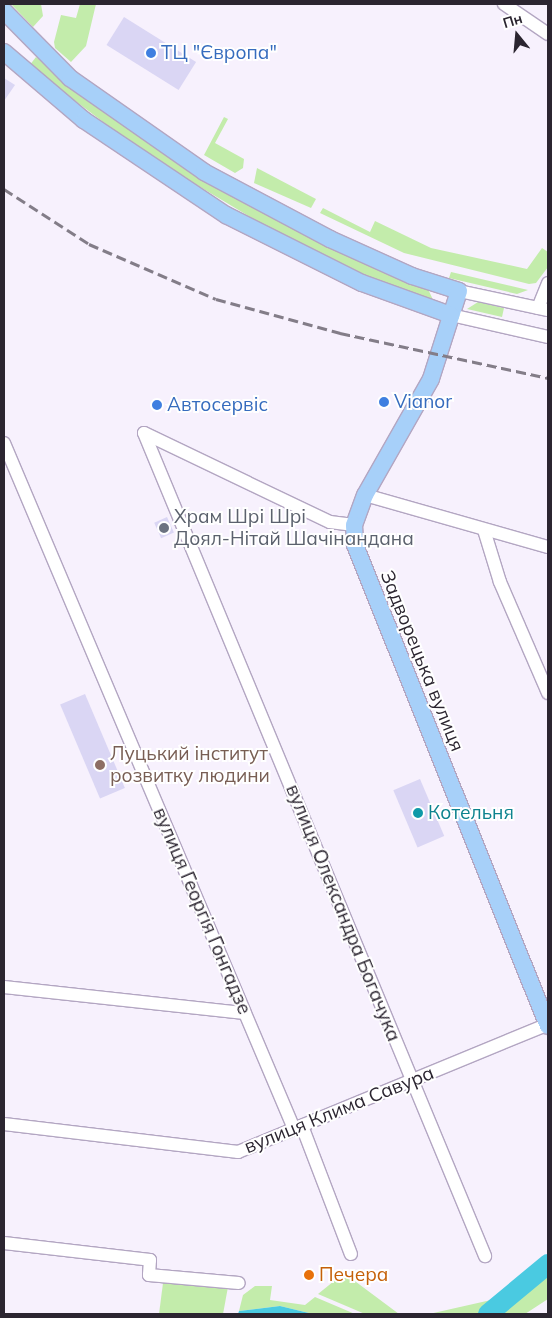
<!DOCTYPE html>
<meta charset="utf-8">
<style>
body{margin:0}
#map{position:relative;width:552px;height:1318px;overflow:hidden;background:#f7f1fd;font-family:Mulish,sans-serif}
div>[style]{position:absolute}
.green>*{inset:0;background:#c3ecab}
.water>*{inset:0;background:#4acae1}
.river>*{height:20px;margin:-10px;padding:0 10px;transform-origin:10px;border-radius:10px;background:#4acae1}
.building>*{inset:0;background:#dad6f4;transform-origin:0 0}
.roads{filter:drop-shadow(1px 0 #b3a6c2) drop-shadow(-1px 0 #b3a6c2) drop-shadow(0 1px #b3a6c2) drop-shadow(0 -1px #b3a6c2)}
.minor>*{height:12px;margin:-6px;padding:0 6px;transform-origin:6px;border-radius:6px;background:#fff}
.major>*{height:16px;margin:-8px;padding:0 8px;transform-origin:8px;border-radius:8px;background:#a7d0f9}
.rail>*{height:3px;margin-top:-1.5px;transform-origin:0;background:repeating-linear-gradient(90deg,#837d88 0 10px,transparent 0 15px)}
.dots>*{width:14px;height:14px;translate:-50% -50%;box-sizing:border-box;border:2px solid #fff;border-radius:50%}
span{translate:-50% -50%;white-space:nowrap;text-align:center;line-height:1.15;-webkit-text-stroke:4px #fff;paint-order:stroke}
.shop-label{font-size:19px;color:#366cbe}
.left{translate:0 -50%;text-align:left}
.worship-label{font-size:19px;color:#5b616d}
.street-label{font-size:19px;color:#2b2530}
.education-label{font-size:19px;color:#785e54}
.culture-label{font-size:19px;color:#0d838f}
.food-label{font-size:19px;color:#c56008}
.frame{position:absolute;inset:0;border:5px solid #2b2530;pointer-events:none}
.north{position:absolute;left:492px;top:10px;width:50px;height:50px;-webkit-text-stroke:4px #fff;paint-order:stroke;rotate:343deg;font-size:14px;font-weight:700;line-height:20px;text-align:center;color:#2b2530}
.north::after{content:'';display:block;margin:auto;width:18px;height:22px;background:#2b2530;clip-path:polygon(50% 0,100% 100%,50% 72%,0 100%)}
</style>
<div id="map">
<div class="green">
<div style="clip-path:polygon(11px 4px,41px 4px,43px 16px,33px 27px)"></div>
<div style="clip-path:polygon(80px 4px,96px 4px,86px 46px,71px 62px,55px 48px,54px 42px,61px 15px,76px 18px)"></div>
<div style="clip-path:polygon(36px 57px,153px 146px,288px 226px,391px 276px,428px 289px,434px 302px,390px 288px,282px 236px,147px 155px,29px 66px)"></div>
<div style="clip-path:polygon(224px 117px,228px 119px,215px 143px,244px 159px,243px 168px,235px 173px,204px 155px)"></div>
<div style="clip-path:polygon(257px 168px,316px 199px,311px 208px,254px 183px)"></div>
<div style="clip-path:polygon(323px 208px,370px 232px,375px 221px,431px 248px,527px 269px,542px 248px,548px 252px,548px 267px,536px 283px,529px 284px,404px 253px,320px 213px)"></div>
<div style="clip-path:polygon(451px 272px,528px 290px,517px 294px,449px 278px)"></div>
<div style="clip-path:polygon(478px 302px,504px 308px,502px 317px,467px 309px)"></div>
<div style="clip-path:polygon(548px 1257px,548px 1299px,525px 1314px,429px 1314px,491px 1300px)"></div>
<div style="clip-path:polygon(344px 1273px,399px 1314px,365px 1314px,318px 1294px)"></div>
<div style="clip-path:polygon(163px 1283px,228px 1287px,223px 1314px,159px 1314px)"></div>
<div style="clip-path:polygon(255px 1286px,272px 1286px,270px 1300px,305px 1305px,315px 1297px,355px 1314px,313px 1314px,280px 1306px,239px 1311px,243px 1295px)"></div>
</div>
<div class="water">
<div style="clip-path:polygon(280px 1306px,313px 1314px,238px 1314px,239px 1311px)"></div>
</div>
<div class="river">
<div style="left:488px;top:1314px;width:78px;rotate:-39.8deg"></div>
</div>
<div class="building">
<div style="left:124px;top:17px;width:85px;height:33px;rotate:32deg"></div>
<div style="clip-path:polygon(4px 78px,15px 85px,4px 101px)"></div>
<div style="left:167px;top:517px;width:17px;height:14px;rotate:66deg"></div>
<div style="left:85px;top:694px;width:102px;height:27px;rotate:67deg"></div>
<div style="left:420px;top:779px;width:62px;height:29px;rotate:67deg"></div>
</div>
<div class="roads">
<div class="minor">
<div style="left:504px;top:4px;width:53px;rotate:34.3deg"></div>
<div style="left:459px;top:291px;width:91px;rotate:12.1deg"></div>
<div style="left:538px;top:308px;width:27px;rotate:-68deg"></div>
<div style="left:451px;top:315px;width:99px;rotate:12.8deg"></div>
<div style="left:144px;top:433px;width:891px;rotate:67.49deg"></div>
<div style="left:144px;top:433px;width:206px;rotate:25.6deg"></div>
<div style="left:330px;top:522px;width:24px;rotate:7deg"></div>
<div style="left:4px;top:443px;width:745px;rotate:67.08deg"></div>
<div style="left:365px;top:495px;width:190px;rotate:15.9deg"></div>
<div style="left:484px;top:530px;width:54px;rotate:72.9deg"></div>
<div style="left:500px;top:582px;width:121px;rotate:66.6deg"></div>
<div style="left:4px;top:987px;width:242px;rotate:6.2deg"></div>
<div style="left:4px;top:1124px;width:236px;rotate:6.8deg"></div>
<div style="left:238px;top:1152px;width:335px;rotate:-22.4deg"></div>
<div style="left:302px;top:1126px;width:137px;rotate:69.1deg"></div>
<div style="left:4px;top:1243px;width:147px;rotate:6.6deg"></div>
<div style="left:150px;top:1260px;width:15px;rotate:94deg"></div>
<div style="left:149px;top:1275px;width:90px;rotate:5.1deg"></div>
</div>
<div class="major">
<div style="left:4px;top:11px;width:94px;rotate:45.4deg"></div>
<div style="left:70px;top:78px;width:164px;rotate:35deg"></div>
<div style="left:204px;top:172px;width:143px;rotate:28deg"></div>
<div style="left:330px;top:239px;width:90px;rotate:24.3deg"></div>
<div style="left:412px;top:276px;width:49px;rotate:17.7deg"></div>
<div style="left:459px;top:291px;width:92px;rotate:107.7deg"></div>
<div style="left:431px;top:379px;width:133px;rotate:119.6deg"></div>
<div style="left:365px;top:495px;width:32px;rotate:110deg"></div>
<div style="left:354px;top:525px;width:20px;rotate:87deg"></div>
<div style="left:355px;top:545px;width:518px;rotate:68.14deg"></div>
<div style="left:4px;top:52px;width:105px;rotate:40.4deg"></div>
<div style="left:84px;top:120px;width:171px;rotate:33.8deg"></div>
<div style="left:226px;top:215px;width:152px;rotate:26.6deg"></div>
<div style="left:362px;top:283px;width:95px;rotate:19.8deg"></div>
</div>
</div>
<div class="rail">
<div style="left:4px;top:189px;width:101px;rotate:32.9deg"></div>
<div style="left:89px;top:244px;width:138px;rotate:23.4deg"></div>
<div style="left:216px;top:299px;width:129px;rotate:15.3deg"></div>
<div style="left:340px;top:333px;width:213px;rotate:12.2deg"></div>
</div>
<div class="dots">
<div style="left:151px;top:53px;background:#3f7fe0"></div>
<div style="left:384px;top:402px;background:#3f7fe0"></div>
<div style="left:157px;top:405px;background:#3f7fe0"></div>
<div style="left:164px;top:528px;background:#6b7280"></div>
<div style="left:100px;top:765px;background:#8d6e63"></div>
<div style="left:418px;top:813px;background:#0f9aa8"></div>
<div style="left:309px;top:1275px;background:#e8710a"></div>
</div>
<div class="shop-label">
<span class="left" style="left:161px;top:53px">ТЦ "Європа"</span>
<span class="left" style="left:394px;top:402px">Vianor</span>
<span class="left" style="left:167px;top:405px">Автосервіс</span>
</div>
<div class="worship-label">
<span class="left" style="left:174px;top:528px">Храм Шрі Шрі<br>Доял-Нітай Шачінандана</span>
</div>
<div class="street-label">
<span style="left:422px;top:661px;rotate:68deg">Задворецька вулиця</span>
<span style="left:202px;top:911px;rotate:67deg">вулиця Георгія Гонгадзе</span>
<span style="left:343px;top:913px;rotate:68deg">вулиця Олександра Богачука</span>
<span style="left:339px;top:1110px;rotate:-22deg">вулиця Клима Савура</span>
</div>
<div class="education-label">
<span class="left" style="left:110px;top:765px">Луцький інститут<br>розвитку людини</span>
</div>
<div class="culture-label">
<span class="left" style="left:428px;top:813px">Котельня</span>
</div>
<div class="food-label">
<span class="left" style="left:319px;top:1275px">Печера</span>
</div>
<div class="frame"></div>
<div class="north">Пн</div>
</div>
